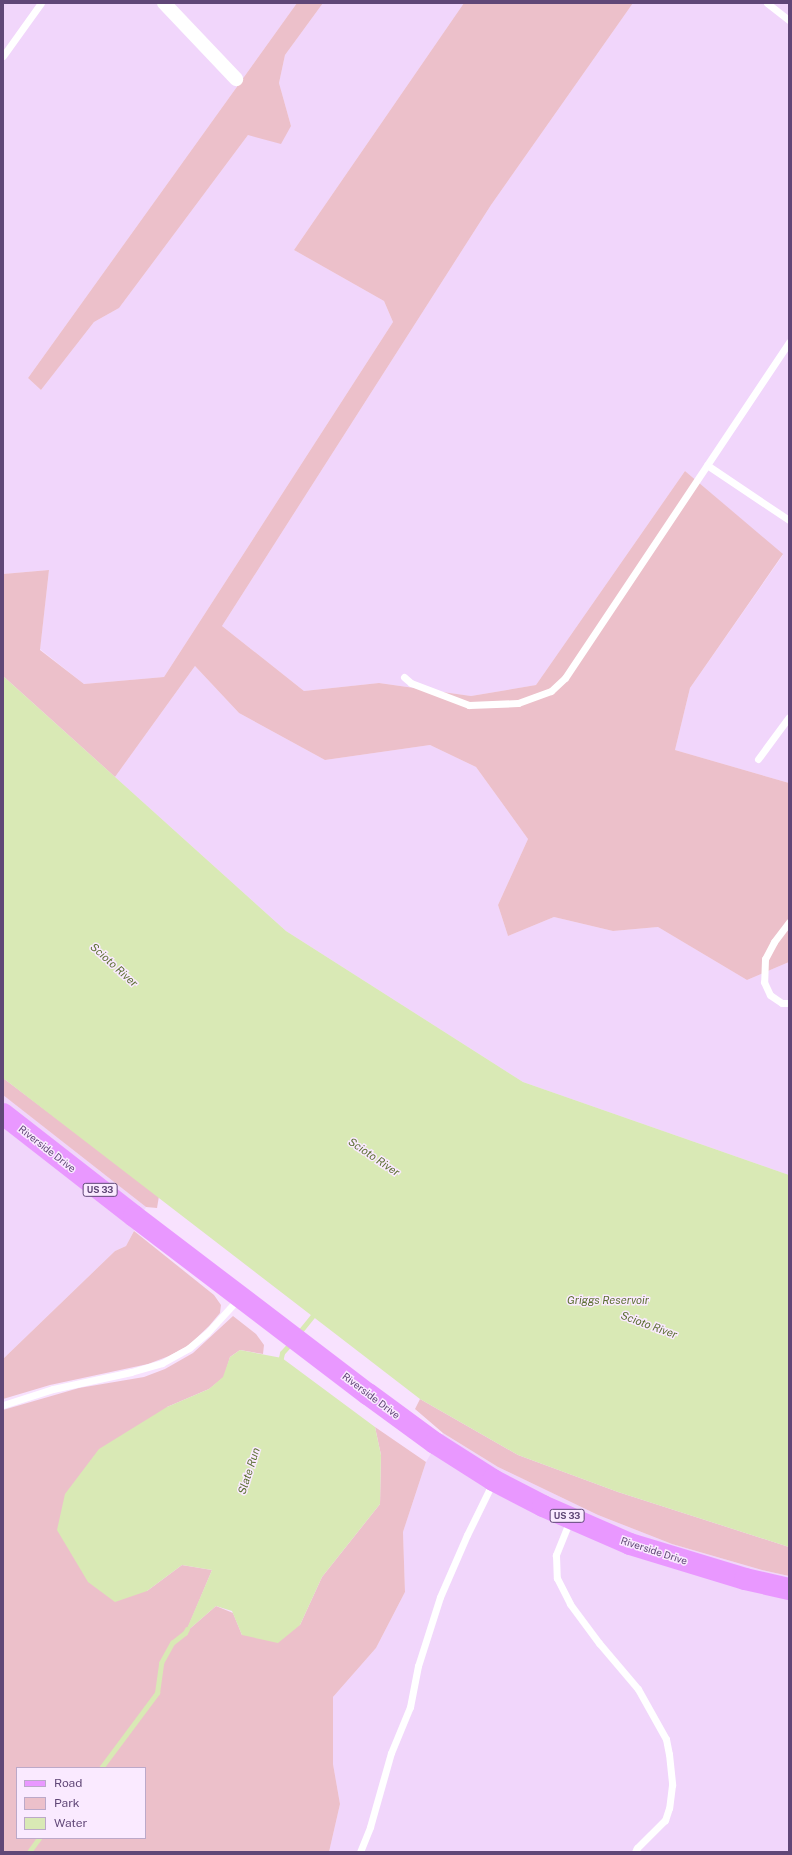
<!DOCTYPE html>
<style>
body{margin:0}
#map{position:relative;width:792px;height:1855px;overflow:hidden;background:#f8e2fe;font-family:"Public Sans",sans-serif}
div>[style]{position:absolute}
.residential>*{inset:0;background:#f1d6fb}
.green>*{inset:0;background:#ecc0ca}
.water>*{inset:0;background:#d9e9b5}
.stream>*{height:4.5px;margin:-2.25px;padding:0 2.25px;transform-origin:2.25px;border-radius:2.25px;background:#d9e9b5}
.service>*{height:7px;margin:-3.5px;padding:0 3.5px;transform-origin:3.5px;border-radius:3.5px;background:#fff}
.minor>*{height:14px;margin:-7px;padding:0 7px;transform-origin:7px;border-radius:7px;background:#fff}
.primary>*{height:22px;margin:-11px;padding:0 11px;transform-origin:11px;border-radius:11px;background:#e998ff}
span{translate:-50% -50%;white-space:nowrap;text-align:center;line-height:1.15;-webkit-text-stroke:3px #faeaff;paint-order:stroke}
.shield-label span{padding:1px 3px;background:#faeaff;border:1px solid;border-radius:3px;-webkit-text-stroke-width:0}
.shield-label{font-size:9px;color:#604777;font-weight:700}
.street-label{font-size:10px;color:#604777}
.water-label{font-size:11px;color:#5c6f33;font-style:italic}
.frame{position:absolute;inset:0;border:4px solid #604777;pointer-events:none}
.legend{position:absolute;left:16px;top:1767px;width:130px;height:72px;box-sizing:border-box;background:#faeaff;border:1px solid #bca9c9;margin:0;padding:5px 7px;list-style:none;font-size:12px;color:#604777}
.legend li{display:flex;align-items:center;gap:8px;height:20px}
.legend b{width:20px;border:1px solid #bca9c9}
</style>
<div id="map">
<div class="residential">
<div style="clip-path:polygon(3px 3px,297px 3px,28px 378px,41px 390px,94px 322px,119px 308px,248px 135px,291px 126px,279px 83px,285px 55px,323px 3px,464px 3px,294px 250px,384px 301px,393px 322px,164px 677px,84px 684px,40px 649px,49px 570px,3px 574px)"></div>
<div style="clip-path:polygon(633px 3px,789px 3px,789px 783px,675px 750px,690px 688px,783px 555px,685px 471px,536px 685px,471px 696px,379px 683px,304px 691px,222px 626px,491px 205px)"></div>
<div style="clip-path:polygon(195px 666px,239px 713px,325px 760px,430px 745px,476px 767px,528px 839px,498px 905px,508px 936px,554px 917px,613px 931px,658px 927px,747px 980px,789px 962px,789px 1175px,523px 1082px,286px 931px,115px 777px)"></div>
<div style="clip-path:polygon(3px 1095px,146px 1207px,126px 1246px,115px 1251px,3px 1359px)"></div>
<div style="clip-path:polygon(443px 1433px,498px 1467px,598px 1515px,672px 1544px,762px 1570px,789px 1576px,789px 1852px,329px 1852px,340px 1804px,333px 1764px,333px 1697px,376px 1648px,405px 1592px,403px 1532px,426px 1462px)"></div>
</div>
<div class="green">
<div style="clip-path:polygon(297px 3px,323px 3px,285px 55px,279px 83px,291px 126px,281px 144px,248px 135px,119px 308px,94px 322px,41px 390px,28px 378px)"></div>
<div style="clip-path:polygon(464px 3px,633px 3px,491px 205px,222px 626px,304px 691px,379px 683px,471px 696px,536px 685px,685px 471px,783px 554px,690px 688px,675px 750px,789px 783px,789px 962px,747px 980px,658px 927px,613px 931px,554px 917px,508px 936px,498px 905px,528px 839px,476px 767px,430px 745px,325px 760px,239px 713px,195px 666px,115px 777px,3px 676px,3px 574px,49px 570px,40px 650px,84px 684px,164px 677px,393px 322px,384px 301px,294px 250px)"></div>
<div style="clip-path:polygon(3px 1078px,159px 1196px,157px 1208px,146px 1207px,3px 1095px)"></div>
<div style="clip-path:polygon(134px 1231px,214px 1295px,221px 1305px,220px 1313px,209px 1326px,188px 1346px,169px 1356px,148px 1364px,50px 1385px,3px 1399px,3px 1359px,115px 1251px,126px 1246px)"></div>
<div style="clip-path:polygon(evenodd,233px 1316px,256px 1334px,264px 1345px,263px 1354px,240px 1350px,230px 1357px,224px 1377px,209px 1389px,167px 1407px,147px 1591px,182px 1565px,212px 1570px,186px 1632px,216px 1606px,233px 1613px,242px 1635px,300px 1625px,322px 1577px,380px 1504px,381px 1455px,375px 1427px,426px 1462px,403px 1532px,405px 1592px,376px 1648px,333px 1697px,333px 1764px,340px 1804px,329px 1852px,3px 1852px,3px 1410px,79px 1388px,144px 1377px,165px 1369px,193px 1353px,233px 1316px,17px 1768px,145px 1768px,145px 1838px,17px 1838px,17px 1768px)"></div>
<div style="clip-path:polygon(420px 1399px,518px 1455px,618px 1492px,789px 1547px,789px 1576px,762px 1570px,672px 1544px,598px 1515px,498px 1467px,443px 1433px,415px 1409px)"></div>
</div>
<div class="water">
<div style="clip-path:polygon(3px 676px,286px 931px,523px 1082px,789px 1175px,789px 1547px,618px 1492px,518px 1455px,420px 1399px,3px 1078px)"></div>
<div style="clip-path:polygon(240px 1350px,282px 1358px,375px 1427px,381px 1455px,380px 1504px,322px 1577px,300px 1625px,278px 1643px,242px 1635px,232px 1611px,216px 1606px,185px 1633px,212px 1570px,182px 1565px,147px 1591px,115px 1602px,88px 1582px,57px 1530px,65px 1494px,99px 1449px,167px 1407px,209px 1389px,223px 1377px,230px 1357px)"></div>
</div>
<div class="stream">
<div style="left:298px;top:1334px;width:28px;rotate:-51deg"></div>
<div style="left:280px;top:1362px;width:9px;rotate:-77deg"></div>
<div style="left:282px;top:1353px;width:13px;rotate:-48deg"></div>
<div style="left:101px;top:1768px;width:94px;rotate:-53.3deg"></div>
<div style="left:157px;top:1693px;width:30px;rotate:-82deg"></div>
<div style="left:161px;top:1663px;width:23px;rotate:-61deg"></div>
<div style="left:172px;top:1643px;width:16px;rotate:-38deg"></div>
<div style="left:185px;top:1633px;width:4px;rotate:-63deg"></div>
<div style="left:29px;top:1852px;width:17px;rotate:-54deg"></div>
</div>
<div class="service">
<div style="left:767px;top:3px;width:28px;rotate:38deg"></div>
<div style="left:3px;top:56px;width:65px;rotate:-54.4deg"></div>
<div style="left:707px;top:465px;width:99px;rotate:33.9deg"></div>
<div style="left:404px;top:677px;width:9px;rotate:41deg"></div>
<div style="left:411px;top:683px;width:62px;rotate:20.8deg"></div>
<div style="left:469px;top:705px;width:49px;rotate:-2.3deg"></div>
<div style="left:518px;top:703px;width:35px;rotate:-20deg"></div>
<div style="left:551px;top:691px;width:19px;rotate:-43deg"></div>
<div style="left:565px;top:678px;width:404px;rotate:-56.3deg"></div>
<div style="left:758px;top:759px;width:52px;rotate:-53.6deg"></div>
<div style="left:789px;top:922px;width:25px;rotate:127deg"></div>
<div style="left:774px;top:942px;width:19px;rotate:118deg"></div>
<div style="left:765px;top:959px;width:23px;rotate:92deg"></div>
<div style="left:764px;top:982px;width:14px;rotate:65deg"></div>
<div style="left:770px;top:995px;width:14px;rotate:34deg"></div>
<div style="left:782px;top:1003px;width:7px"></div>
<div style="left:3px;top:1405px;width:52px;rotate:-17.7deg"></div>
<div style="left:53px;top:1389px;width:80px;rotate:-12.3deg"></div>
<div style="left:131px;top:1372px;width:32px;rotate:-16deg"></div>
<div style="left:162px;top:1363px;width:31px;rotate:-29deg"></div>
<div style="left:189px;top:1348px;width:23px;rotate:-40deg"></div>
<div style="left:207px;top:1333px;width:46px;rotate:-47.6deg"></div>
<div style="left:570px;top:1520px;width:38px;rotate:112deg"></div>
<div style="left:556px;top:1555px;width:23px;rotate:88deg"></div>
<div style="left:557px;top:1578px;width:29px;rotate:63deg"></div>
<div style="left:570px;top:1604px;width:49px;rotate:53.4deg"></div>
<div style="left:599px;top:1643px;width:60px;rotate:49.7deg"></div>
<div style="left:638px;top:1689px;width:57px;rotate:60.8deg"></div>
<div style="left:666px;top:1739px;width:15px;rotate:79deg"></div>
<div style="left:669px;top:1754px;width:31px;rotate:84deg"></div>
<div style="left:672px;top:1785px;width:23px;rotate:97deg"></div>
<div style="left:669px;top:1808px;width:13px;rotate:108deg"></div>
<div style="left:665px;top:1820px;width:40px;rotate:135deg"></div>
<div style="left:637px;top:1848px;width:4px;rotate:117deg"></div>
<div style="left:360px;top:1852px;width:27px;rotate:-68deg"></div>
<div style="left:370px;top:1827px;width:77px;rotate:-74.2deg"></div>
<div style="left:391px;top:1753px;width:50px;rotate:-67.6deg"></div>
<div style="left:410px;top:1707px;width:42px;rotate:-79deg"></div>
<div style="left:418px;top:1666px;width:72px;rotate:-72.3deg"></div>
<div style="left:440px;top:1597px;width:68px;rotate:-66.5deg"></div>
<div style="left:467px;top:1535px;width:59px;rotate:-63.9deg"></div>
</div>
<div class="minor">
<div style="left:164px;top:3px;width:105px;rotate:46.5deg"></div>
</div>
<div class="primary">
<div style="left:3px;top:1114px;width:166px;rotate:37.9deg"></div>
<div style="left:134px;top:1216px;width:294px;rotate:37.3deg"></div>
<div style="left:368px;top:1394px;width:83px;rotate:36.2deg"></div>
<div style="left:435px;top:1443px;width:69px;rotate:32.5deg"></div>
<div style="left:493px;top:1480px;width:56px;rotate:27.5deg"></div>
<div style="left:543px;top:1506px;width:95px;rotate:23.6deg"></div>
<div style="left:630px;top:1544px;width:120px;rotate:16.9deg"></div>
<div style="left:745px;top:1579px;width:45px;rotate:12.8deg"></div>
</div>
<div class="shield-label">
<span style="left:100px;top:1190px">US 33</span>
<span style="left:567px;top:1516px">US 33</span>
</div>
<div class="street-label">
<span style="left:47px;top:1149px;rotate:38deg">Riverside Drive</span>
<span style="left:371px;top:1396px;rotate:37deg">Riverside Drive</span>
<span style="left:654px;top:1551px;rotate:18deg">Riverside Drive</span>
</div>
<div class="water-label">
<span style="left:114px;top:965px;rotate:42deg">Scioto River</span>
<span style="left:374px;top:1157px;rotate:34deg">Scioto River</span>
<span style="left:608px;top:1300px">Griggs Reservoir</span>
<span style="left:649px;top:1325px;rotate:20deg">Scioto River</span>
<span style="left:249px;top:1471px;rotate:-72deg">Slate Run</span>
</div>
<div class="frame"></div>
<ul class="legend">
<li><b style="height:5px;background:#e998ff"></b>Road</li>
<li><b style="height:11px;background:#ecc0ca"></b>Park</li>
<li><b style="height:11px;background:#d9e9b5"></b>Water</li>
</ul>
</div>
